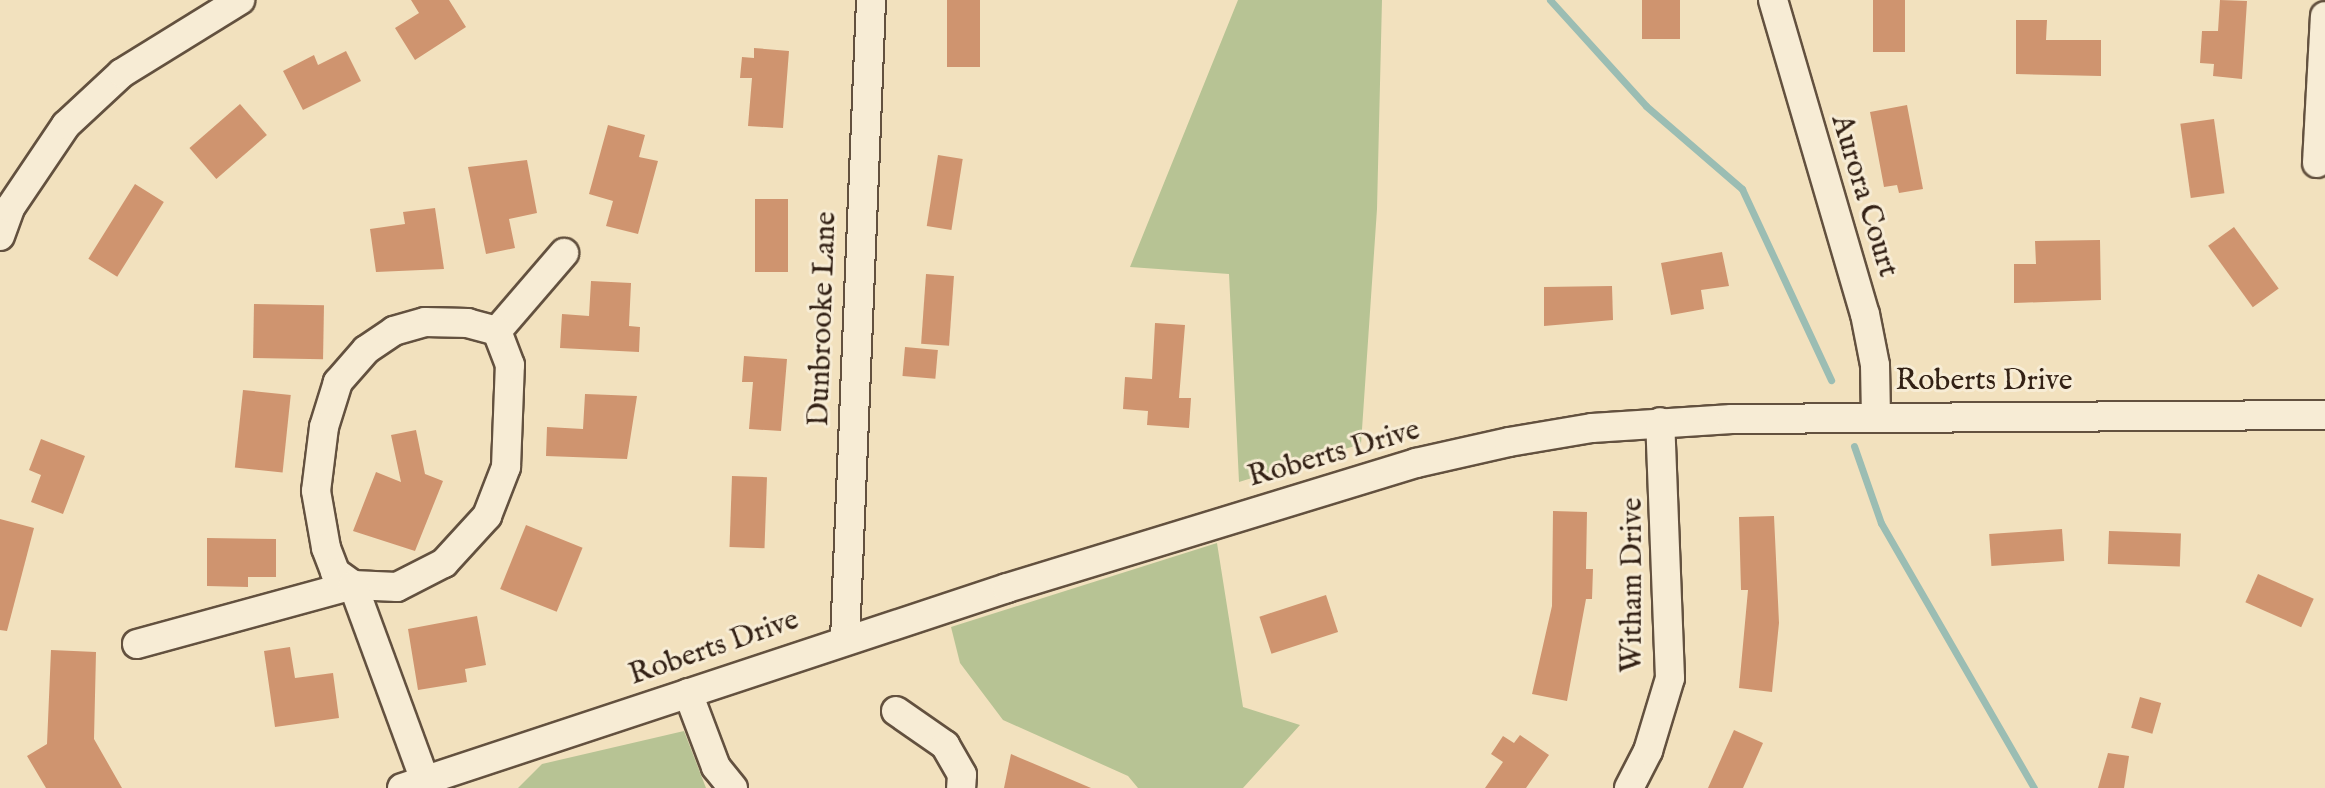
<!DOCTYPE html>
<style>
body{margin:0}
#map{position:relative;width:2325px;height:788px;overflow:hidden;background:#f2e1be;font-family:"IM FELL English",serif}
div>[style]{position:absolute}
.green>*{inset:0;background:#b7c394}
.stream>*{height:7px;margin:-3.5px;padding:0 3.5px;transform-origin:3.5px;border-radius:3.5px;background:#9bbdb3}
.building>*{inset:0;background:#cf946f;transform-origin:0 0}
.roads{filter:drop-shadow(2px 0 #63513f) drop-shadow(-2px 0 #63513f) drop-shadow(0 2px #63513f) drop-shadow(0 -2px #63513f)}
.minor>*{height:28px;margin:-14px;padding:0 14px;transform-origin:14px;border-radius:14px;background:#f7ecd5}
span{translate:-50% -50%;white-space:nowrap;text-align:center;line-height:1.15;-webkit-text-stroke:6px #f7ecd5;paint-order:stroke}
.street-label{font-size:30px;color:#332115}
</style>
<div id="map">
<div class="green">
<div style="clip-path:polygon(1238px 0,1382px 0,1377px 209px,1361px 444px,1239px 482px,1229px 274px,1130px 267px)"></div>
<div style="clip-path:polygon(1217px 543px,1243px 707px,1300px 725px,1243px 788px,1138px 788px,1128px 776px,1003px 720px,960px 663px,951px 627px)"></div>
<div style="clip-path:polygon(684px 731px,706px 788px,518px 788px,542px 764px)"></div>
</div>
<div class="stream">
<div style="left:1550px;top:0;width:143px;rotate:47.8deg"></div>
<div style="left:1646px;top:106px;width:127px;rotate:40.8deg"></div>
<div style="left:1742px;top:189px;width:211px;rotate:65deg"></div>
<div style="left:1854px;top:446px;width:82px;rotate:70.7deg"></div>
<div style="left:1881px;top:523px;width:306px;rotate:60deg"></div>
</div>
<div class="building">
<div style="clip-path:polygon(411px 0,449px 0,466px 27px,415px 60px,395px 28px,419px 13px)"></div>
<div style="left:947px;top:0;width:33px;height:67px"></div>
<div style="left:1642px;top:0;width:38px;height:39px"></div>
<div style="left:1873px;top:0;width:32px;height:52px"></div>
<div style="clip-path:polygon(2220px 0,2247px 1px,2242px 79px,2213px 76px,2214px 64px,2200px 63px,2202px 31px,2218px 31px)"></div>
<div style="clip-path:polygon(2016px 20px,2047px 20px,2046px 40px,2101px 40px,2101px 76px,2016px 74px)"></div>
<div style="clip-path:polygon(754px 48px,789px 51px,783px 128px,748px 126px,752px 78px,740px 78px,742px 57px,754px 58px)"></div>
<div style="clip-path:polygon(346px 51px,361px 81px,303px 110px,283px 71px,314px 55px,318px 65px)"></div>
<div style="left:240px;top:104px;width:41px;height:67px;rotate:49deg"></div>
<div style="clip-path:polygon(1907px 105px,1923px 189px,1899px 193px,1897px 185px,1884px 187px,1870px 112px)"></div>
<div style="left:2214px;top:119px;width:75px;height:34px;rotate:82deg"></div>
<div style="clip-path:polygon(608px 125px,645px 135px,639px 157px,658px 161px,638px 234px,606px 226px,613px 201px,589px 194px)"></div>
<div style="left:938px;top:155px;width:25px;height:72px;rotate:9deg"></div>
<div style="clip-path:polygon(527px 160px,537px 213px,509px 219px,515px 248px,486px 254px,468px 167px)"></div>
<div style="left:135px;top:184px;width:34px;height:88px;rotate:32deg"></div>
<div style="left:755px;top:199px;width:33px;height:73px"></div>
<div style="clip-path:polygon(435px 208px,444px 269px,376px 272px,370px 229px,405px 224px,403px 212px)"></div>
<div style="left:2234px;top:227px;width:76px;height:32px;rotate:54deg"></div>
<div style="clip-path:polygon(2100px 240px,2101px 300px,2014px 303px,2014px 264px,2036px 264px,2035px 241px)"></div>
<div style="clip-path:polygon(1722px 252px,1729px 286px,1701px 290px,1704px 309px,1671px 315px,1661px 263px)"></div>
<div style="left:926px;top:274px;width:28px;height:70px;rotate:4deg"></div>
<div style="clip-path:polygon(591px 281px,631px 283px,629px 326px,640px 327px,639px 352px,560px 348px,562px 314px,589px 316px)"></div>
<div style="clip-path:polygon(1612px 286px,1613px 320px,1544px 326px,1544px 287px)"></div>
<div style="left:254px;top:304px;width:70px;height:54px;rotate:1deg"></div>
<div style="clip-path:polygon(1155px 323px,1185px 325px,1179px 398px,1191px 398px,1189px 428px,1147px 425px,1148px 411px,1123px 409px,1125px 377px,1152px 379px)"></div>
<div style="left:905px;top:347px;width:33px;height:29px;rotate:5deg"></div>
<div style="clip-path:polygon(744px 356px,787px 359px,781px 431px,749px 429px,753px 382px,742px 382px)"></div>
<div style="left:243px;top:390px;width:48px;height:78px;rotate:6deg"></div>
<div style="clip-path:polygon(585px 394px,637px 396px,627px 459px,546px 456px,547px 427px,583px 429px)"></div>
<div style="clip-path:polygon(416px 430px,425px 474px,443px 481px,415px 551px,353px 531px,376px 472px,401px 482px,391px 435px)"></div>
<div style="clip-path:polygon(41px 439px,85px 456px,63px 514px,31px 502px,41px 475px,29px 470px)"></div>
<div style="left:732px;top:476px;width:35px;height:71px;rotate:2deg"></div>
<div style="clip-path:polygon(1553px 511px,1587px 512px,1586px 569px,1593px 569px,1592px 599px,1586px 599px,1567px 701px,1532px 694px,1552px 606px)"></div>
<div style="clip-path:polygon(1774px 516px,1779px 623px,1772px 692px,1739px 688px,1748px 590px,1741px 590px,1739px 517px)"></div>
<div style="clip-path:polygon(0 519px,34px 528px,7px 631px,0 630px)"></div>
<div style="left:526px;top:525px;width:61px;height:69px;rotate:22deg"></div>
<div style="left:2062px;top:529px;width:32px;height:73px;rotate:86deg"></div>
<div style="left:2109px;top:531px;width:72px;height:33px;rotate:2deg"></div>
<div style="clip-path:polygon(207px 538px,276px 539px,276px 577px,248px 577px,248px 587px,207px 586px)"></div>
<div style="left:2258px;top:574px;width:61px;height:31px;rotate:24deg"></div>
<div style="left:1326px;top:595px;width:39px;height:70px;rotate:72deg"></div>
<div style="clip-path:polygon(477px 616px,486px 665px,465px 669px,467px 682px,418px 690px,408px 629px)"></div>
<div style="clip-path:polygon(290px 647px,295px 678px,333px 673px,339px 718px,275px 727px,264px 651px)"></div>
<div style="clip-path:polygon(51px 650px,96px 652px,94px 739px,122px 788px,46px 788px,27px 756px,47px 744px)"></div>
<div style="left:2140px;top:697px;width:22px;height:32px;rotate:16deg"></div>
<div style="clip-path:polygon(1734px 730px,1763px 743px,1743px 788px,1708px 788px)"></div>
<div style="clip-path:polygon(1520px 735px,1549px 755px,1526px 788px,1485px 788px,1503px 762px,1491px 754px,1503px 736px,1514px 743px)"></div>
<div style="clip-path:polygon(2108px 753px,2129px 756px,2124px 788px,2098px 788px)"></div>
<div style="clip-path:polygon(1011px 754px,1091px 788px,1004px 788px)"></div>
</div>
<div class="roads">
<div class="minor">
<div style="left:1773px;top:0;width:327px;rotate:73.7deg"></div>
<div style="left:1865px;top:314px;width:52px;rotate:78.9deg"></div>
<div style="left:1875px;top:365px;width:50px;rotate:88.9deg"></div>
<div style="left:2317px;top:163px;width:147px;rotate:-86.9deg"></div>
<div style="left:0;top:236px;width:30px;rotate:-70deg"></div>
<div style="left:10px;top:208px;width:100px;rotate:-56deg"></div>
<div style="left:66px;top:125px;width:76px;rotate:-42.9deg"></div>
<div style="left:122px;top:73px;width:139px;rotate:-31.7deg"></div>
<div style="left:497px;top:331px;width:103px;rotate:-49.3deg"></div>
<div style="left:845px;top:640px;width:641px;rotate:-87.67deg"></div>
<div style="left:137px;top:644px;width:224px;rotate:-15.3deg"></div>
<div style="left:353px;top:585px;width:44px;rotate:2.6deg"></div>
<div style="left:397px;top:587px;width:53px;rotate:-27.1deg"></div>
<div style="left:444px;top:563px;width:64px;rotate:-47.5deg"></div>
<div style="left:487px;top:516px;width:53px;rotate:-68.8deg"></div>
<div style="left:506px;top:467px;width:102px;rotate:-87.8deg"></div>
<div style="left:510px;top:365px;width:36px;rotate:-111deg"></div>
<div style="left:497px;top:331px;width:30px;rotate:-165deg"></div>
<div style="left:468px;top:323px;width:43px;rotate:-178.7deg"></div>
<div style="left:425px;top:322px;width:32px;rotate:164deg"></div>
<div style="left:394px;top:331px;width:34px;rotate:146deg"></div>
<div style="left:366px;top:350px;width:43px;rotate:131.2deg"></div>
<div style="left:338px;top:382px;width:47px;rotate:107.3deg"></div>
<div style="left:324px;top:427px;width:64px;rotate:97.1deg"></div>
<div style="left:316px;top:491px;width:58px;rotate:80deg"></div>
<div style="left:326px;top:548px;width:26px;rotate:69deg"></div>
<div style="left:335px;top:572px;width:22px;rotate:36deg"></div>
<div style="left:353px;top:585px;width:209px;rotate:69.8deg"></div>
<div style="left:688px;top:693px;width:79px;rotate:69.3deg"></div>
<div style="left:716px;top:767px;width:27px;rotate:51deg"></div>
<div style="left:896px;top:711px;width:60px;rotate:34.8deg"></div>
<div style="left:945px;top:745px;width:34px;rotate:60deg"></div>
<div style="left:962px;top:775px;width:13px;rotate:94deg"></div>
<div style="left:402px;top:788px;width:637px;rotate:-18.29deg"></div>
<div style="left:1007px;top:588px;width:428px;rotate:-17deg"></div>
<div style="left:1416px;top:463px;width:95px;rotate:-12.7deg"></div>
<div style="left:1509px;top:442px;width:84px;rotate:-9.6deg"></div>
<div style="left:1592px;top:428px;width:140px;rotate:-3.7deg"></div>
<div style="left:1732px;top:419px;width:593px;rotate:-0.39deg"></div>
<div style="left:1629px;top:788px;width:42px;rotate:-62.8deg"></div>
<div style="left:1648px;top:751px;width:76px;rotate:-73.2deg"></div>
<div style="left:1670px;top:678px;width:256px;rotate:-92.2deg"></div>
</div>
</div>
<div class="street-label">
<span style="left:1864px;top:196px;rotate:73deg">Aurora Court</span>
<span style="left:823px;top:319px;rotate:-88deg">Dunbrooke Lane</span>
<span style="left:1984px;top:381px">Roberts Drive</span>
<span style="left:1334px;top:454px;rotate:-16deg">Roberts Drive</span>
<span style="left:1633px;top:585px;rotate:-90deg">Witham Drive</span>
<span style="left:714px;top:648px;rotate:-19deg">Roberts Drive</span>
</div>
</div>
